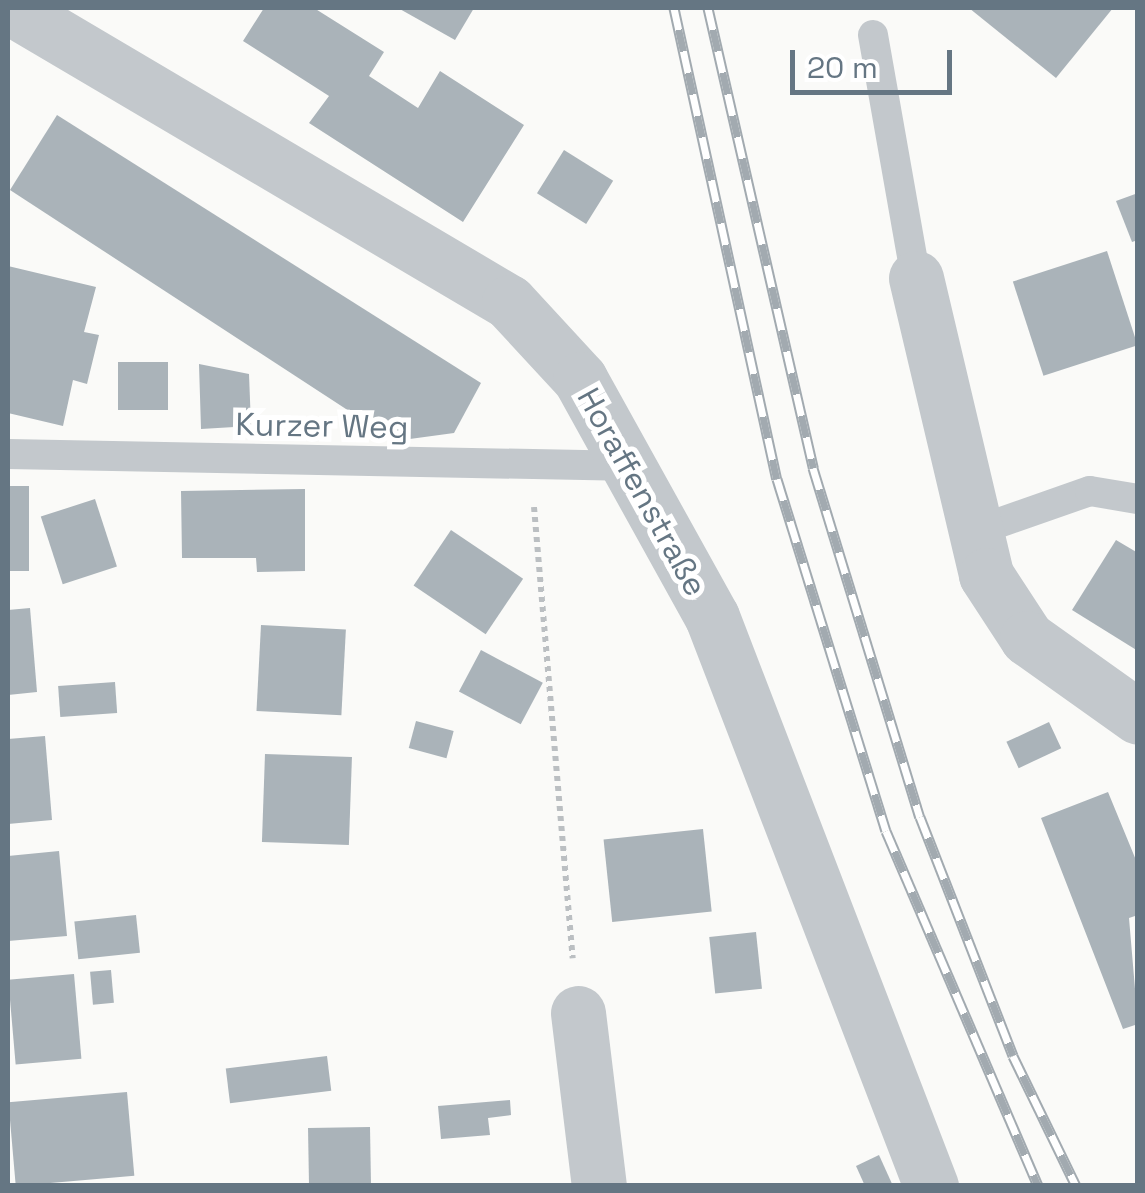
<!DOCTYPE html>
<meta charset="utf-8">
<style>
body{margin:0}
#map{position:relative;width:1145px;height:1193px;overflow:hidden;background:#fafaf8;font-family:"Space Grotesk",sans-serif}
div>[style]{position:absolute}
.building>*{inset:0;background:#aab3b9;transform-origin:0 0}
.path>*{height:6px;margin-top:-3px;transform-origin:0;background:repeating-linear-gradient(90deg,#bbbfc2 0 5px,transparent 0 10px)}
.lane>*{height:30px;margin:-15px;padding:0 15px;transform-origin:15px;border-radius:15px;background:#c3c8cc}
.street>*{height:55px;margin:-27.5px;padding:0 27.5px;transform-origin:27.5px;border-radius:27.5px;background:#c3c8cc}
.rail>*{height:11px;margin-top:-5.5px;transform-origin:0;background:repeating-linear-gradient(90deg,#fff 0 22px,#a2aab0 0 44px);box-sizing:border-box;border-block:2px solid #a2aab0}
span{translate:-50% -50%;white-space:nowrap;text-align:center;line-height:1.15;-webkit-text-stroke:10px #fff;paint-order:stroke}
.street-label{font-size:32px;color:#657683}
.frame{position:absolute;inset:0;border:10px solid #657683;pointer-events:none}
.scale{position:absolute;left:790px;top:50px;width:162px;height:45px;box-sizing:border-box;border:5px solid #657683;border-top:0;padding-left:12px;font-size:30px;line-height:35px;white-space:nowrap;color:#657683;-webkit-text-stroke:8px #fff;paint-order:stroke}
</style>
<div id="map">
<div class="building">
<div style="clip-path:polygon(264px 8px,314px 8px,384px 52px,369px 76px,418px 108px,440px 71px,524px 125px,463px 222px,309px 123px,329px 96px,243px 41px)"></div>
<div style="clip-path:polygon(398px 8px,474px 8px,455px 40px)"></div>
<div style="clip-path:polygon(969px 8px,1113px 8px,1056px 78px)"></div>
<div style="clip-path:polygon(57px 115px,481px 383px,454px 433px,395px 441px,10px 190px)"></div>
<div style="left:564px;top:150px;width:58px;height:51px;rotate:32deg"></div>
<div style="clip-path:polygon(1138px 193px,1138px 240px,1132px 242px,1116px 201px)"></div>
<div style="left:1107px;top:251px;width:99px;height:99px;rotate:72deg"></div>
<div style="clip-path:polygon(8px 266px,96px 287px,84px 332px,99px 335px,87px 384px,73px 380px,63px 426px,8px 413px)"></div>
<div style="left:168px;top:362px;width:48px;height:50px;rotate:90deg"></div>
<div style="clip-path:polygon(199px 364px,249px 374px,251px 426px,201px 429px)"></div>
<div style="left:8px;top:486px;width:21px;height:85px"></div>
<div style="clip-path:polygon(305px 489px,305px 571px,257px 572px,256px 558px,182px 558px,181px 491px)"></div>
<div style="left:95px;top:499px;width:71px;height:57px;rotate:72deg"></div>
<div style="left:451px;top:530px;width:87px;height:67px;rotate:34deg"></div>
<div style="clip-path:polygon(1116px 540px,1138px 553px,1138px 651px,1072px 610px)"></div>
<div style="clip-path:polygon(30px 608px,37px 692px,8px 695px,8px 610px)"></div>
<div style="left:261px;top:625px;width:85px;height:86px;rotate:3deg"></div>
<div style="left:481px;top:650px;width:70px;height:47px;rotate:28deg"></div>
<div style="left:115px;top:682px;width:31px;height:57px;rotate:86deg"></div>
<div style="left:416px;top:721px;width:39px;height:28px;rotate:15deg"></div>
<div style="left:1049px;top:722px;width:29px;height:47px;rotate:65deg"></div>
<div style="clip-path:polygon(45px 736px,52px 820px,8px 824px,8px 739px)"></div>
<div style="left:265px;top:754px;width:87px;height:88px;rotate:2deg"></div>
<div style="clip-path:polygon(1108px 792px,1138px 865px,1138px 915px,1129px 918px,1138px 1024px,1123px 1029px,1041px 818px)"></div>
<div style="left:703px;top:829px;width:83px;height:100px;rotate:84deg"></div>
<div style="clip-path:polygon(59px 851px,67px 936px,8px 941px,8px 856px)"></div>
<div style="left:136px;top:915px;width:38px;height:62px;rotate:84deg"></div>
<div style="left:756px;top:932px;width:57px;height:47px;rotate:84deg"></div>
<div style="left:111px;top:970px;width:33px;height:21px;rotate:85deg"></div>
<div style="left:74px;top:974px;width:85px;height:66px;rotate:85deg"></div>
<div style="left:327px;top:1056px;width:35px;height:102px;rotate:83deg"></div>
<div style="left:127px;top:1092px;width:84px;height:119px;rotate:85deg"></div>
<div style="clip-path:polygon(510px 1100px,511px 1115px,488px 1118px,490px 1135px,441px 1139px,438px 1106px)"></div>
<div style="left:370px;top:1127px;width:59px;height:62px;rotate:89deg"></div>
<div style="clip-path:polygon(879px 1155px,893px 1186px,865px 1186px,856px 1166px)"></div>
</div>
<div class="path">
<div style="left:534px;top:507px;width:453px;rotate:85.1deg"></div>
</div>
<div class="lane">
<div style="left:873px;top:35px;width:247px;rotate:80deg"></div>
<div style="left:8px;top:454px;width:626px;rotate:1.1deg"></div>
<div style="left:970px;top:533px;width:127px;rotate:-19.3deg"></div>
<div style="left:1090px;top:491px;width:49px;rotate:9.5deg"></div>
</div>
<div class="street">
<div style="left:11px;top:8px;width:578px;rotate:30.56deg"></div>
<div style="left:509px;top:302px;width:105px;rotate:47.3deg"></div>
<div style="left:580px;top:379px;width:272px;rotate:61deg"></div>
<div style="left:712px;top:617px;width:610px;rotate:68.95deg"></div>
<div style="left:916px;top:278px;width:305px;rotate:76.7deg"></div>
<div style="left:986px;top:575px;width:75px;rotate:56.9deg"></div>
<div style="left:1027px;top:638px;width:136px;rotate:35.4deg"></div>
<div style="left:578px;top:1013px;width:174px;rotate:83.1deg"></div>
</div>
<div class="rail">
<div style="left:674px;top:8px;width:482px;rotate:77.7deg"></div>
<div style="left:777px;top:479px;width:368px;rotate:72.8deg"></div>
<div style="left:886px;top:831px;width:386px;rotate:66.8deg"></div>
<div style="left:708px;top:8px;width:472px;rotate:77.1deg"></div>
<div style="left:813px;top:468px;width:365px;rotate:73deg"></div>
<div style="left:920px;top:817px;width:256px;rotate:68.7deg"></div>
<div style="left:1013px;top:1056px;width:144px;rotate:64.1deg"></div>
</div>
<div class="street-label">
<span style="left:322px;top:426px;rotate:1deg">Kurzer Weg</span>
<span style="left:642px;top:492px;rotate:61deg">Horaffenstraße</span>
</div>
<div class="frame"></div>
<div class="scale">20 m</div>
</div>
